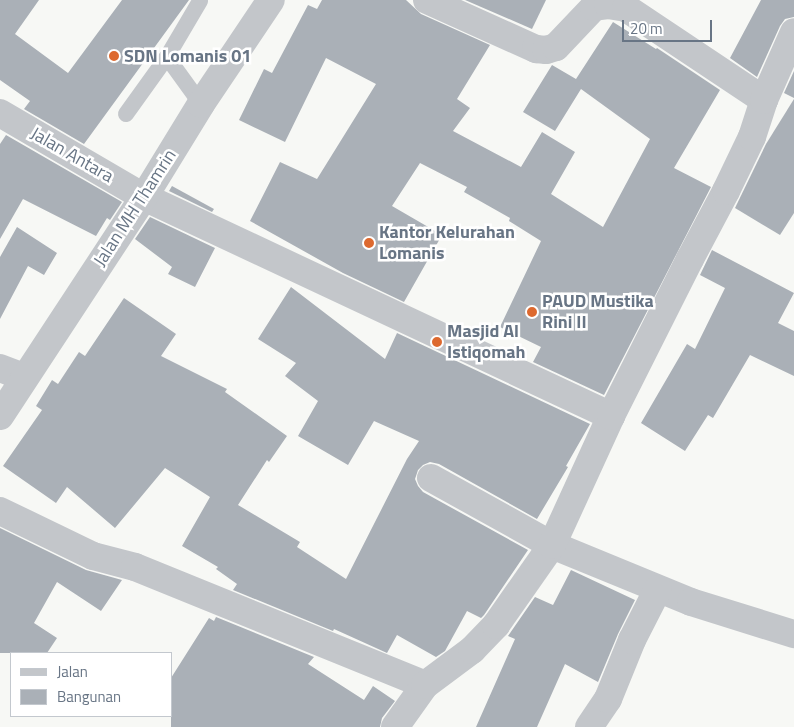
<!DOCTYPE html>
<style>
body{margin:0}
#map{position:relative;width:794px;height:727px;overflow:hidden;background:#f7f8f5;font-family:"Titillium Web",sans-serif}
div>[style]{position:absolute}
.building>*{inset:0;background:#aab0b7}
.service>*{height:16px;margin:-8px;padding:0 8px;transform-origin:8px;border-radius:8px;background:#c3c6ca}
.minor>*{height:28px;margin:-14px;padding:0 14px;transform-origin:14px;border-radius:14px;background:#c3c6ca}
.dots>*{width:14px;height:14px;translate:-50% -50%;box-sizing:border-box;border:2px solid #fff;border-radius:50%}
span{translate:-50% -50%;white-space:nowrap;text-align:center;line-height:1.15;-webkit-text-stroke:5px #fff;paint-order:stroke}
.poi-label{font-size:18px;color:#687585;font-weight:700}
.left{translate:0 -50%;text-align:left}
.street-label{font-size:18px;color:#687585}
.legend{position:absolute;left:10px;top:652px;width:162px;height:65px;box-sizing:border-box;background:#fff;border:1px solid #c3c8ce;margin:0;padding:6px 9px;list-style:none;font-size:15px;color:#687585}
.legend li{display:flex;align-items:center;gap:10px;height:25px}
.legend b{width:25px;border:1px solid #c3c8ce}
.scale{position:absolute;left:622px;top:20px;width:90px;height:22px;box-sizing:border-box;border:2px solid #687585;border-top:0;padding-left:6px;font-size:15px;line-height:18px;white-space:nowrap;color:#687585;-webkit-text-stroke:4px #fff;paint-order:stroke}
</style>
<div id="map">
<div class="building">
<div style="clip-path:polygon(0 0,39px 0,15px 34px,68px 73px,122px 0,189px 0,84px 144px,24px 109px,30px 101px,0 80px)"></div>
<div style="clip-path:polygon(322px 0,406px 0,421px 14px,490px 45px,457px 99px,470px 108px,453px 131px,521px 167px,542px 132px,575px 152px,551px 194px,603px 227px,650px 139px,581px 89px,555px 131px,523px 112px,552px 65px,576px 79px,613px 22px,656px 49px,657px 48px,720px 90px,674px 168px,711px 187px,604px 395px,533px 362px,541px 347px,500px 327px,541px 241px,509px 221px,510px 218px,464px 192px,467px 187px,420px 163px,392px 206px,442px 235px,404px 302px,343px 273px,250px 221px,280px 162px,317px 179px,376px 84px,326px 58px,285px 142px,239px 120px,264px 69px,272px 73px,308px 5px,317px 9px)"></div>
<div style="clip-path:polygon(465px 0,546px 0,532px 29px)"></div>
<div style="clip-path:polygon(761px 0,794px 0,794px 17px,785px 19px,780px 26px,757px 77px,730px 58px)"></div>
<div style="clip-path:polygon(794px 71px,794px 98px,784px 93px)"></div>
<div style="clip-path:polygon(794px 99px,794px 213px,780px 235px,735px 208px,766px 144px)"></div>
<div style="clip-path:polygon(6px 135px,122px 202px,110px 220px,107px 218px,96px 236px,23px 199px,0 239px,0 144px)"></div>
<div style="clip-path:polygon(172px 186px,214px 209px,212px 212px,169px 191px)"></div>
<div style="clip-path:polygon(150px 217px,215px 248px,195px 287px,168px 274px,172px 267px,135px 239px)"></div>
<div style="clip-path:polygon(17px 227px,57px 253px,44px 275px,28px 266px,0 319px,0 257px)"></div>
<div style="clip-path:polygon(712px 250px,794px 293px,778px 323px,794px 331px,794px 376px,750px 355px,713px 418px,708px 415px,685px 451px,641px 423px,687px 344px,695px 349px,725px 288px,700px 275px)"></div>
<div style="clip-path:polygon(291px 287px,385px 359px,397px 333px,590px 424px,566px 466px,568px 467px,537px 519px,439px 464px,430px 462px,423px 465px,418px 470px,415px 479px,418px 486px,423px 492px,528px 550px,484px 615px,481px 618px,467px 611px,445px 651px,436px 657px,397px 635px,387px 653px,334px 629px,333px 631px,233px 590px,237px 584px,216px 569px,218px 567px,182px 546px,210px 497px,165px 468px,115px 528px,67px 487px,56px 503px,3px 466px,42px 410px,36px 406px,52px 380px,58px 384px,79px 352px,85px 356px,124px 298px,176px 334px,161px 356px,227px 389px,225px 392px,287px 436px,269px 462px,267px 460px,238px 505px,300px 542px,297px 547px,346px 579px,407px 459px,419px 441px,374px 421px,348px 465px,298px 436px,318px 401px,285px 376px,296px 363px,258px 339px)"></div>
<div style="clip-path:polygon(0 528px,86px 570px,122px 580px,101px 611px,57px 582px,34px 623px,57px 638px,47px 653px,0 653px)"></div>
<div style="clip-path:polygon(571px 570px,635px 600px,618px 634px,598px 682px,565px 664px,537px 727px,476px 727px,515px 639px,508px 636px,535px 597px,553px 605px)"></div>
<div style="clip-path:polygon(216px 617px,314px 657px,308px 664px,364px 700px,373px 686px,395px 701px,382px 718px,380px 727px,171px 727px,171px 678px,209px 618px,214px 621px)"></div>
</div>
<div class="service">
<div style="left:200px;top:1px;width:65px;rotate:120.5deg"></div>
<div style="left:167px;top:57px;width:58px;rotate:54.1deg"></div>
<div style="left:126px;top:114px;width:70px;rotate:-54.3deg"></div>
</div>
<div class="minor">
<div style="left:427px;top:0;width:120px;rotate:24.2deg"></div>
<div style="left:536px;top:49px;width:10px;rotate:6deg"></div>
<div style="left:546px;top:50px;width:10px;rotate:-17deg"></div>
<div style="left:556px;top:47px;width:55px;rotate:-46.5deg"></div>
<div style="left:594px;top:7px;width:14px;rotate:-8deg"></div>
<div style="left:608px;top:5px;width:18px;rotate:9deg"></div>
<div style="left:626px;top:8px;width:166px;rotate:33.7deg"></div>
<div style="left:0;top:113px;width:167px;rotate:30.3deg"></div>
<div style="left:144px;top:197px;width:516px;rotate:25.12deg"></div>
<div style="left:0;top:368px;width:26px;rotate:21deg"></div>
<div style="left:0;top:416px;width:262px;rotate:-56.7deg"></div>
<div style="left:144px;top:197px;width:109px;rotate:-58.5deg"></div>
<div style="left:201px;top:104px;width:125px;rotate:-56.1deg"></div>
<div style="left:431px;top:478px;width:138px;rotate:29deg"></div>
<div style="left:552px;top:545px;width:150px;rotate:22.3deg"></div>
<div style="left:691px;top:602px;width:108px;rotate:17.3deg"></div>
<div style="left:0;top:511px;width:103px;rotate:25.8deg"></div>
<div style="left:93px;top:556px;width:43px;rotate:14.7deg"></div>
<div style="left:135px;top:567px;width:313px;rotate:22.1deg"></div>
<div style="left:395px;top:727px;width:52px;rotate:-54.5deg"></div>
<div style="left:425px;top:685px;width:59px;rotate:-36.7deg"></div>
<div style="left:472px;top:650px;width:35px;rotate:-46deg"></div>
<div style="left:496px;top:625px;width:98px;rotate:-55deg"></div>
<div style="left:552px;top:545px;width:142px;rotate:-65.4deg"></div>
<div style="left:611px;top:416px;width:176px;rotate:-63.3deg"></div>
<div style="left:690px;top:259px;width:77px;rotate:-62.1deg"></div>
<div style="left:726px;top:191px;width:60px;rotate:-64.3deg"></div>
<div style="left:752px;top:137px;width:39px;rotate:-72deg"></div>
<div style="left:764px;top:100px;width:74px;rotate:-66.2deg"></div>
<div style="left:589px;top:727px;width:34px;rotate:-56deg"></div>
<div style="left:608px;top:699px;width:64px;rotate:-67.9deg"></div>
<div style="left:632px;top:640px;width:57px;rotate:-63deg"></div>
</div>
<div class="dots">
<div style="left:114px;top:56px;background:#dd692f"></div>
<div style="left:369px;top:243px;background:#dd692f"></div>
<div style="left:532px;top:312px;background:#dd692f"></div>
<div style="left:437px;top:342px;background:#dd692f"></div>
</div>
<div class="poi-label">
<span class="left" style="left:124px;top:56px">SDN Lomanis 01</span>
<span class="left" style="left:379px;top:243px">Kantor Kelurahan<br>Lomanis</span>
<span class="left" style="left:542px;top:312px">PAUD Mustika<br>Rini II</span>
<span class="left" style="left:447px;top:342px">Masjid Al<br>Istiqomah</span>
</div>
<div class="street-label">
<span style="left:72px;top:155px;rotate:30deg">Jalan Antara</span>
<span style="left:135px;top:208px;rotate:-57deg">Jalan MH Thamrin</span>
</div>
<ul class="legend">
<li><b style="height:6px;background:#c3c6ca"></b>Jalan</li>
<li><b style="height:14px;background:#aab0b7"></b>Bangunan</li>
</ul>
<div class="scale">20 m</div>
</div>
